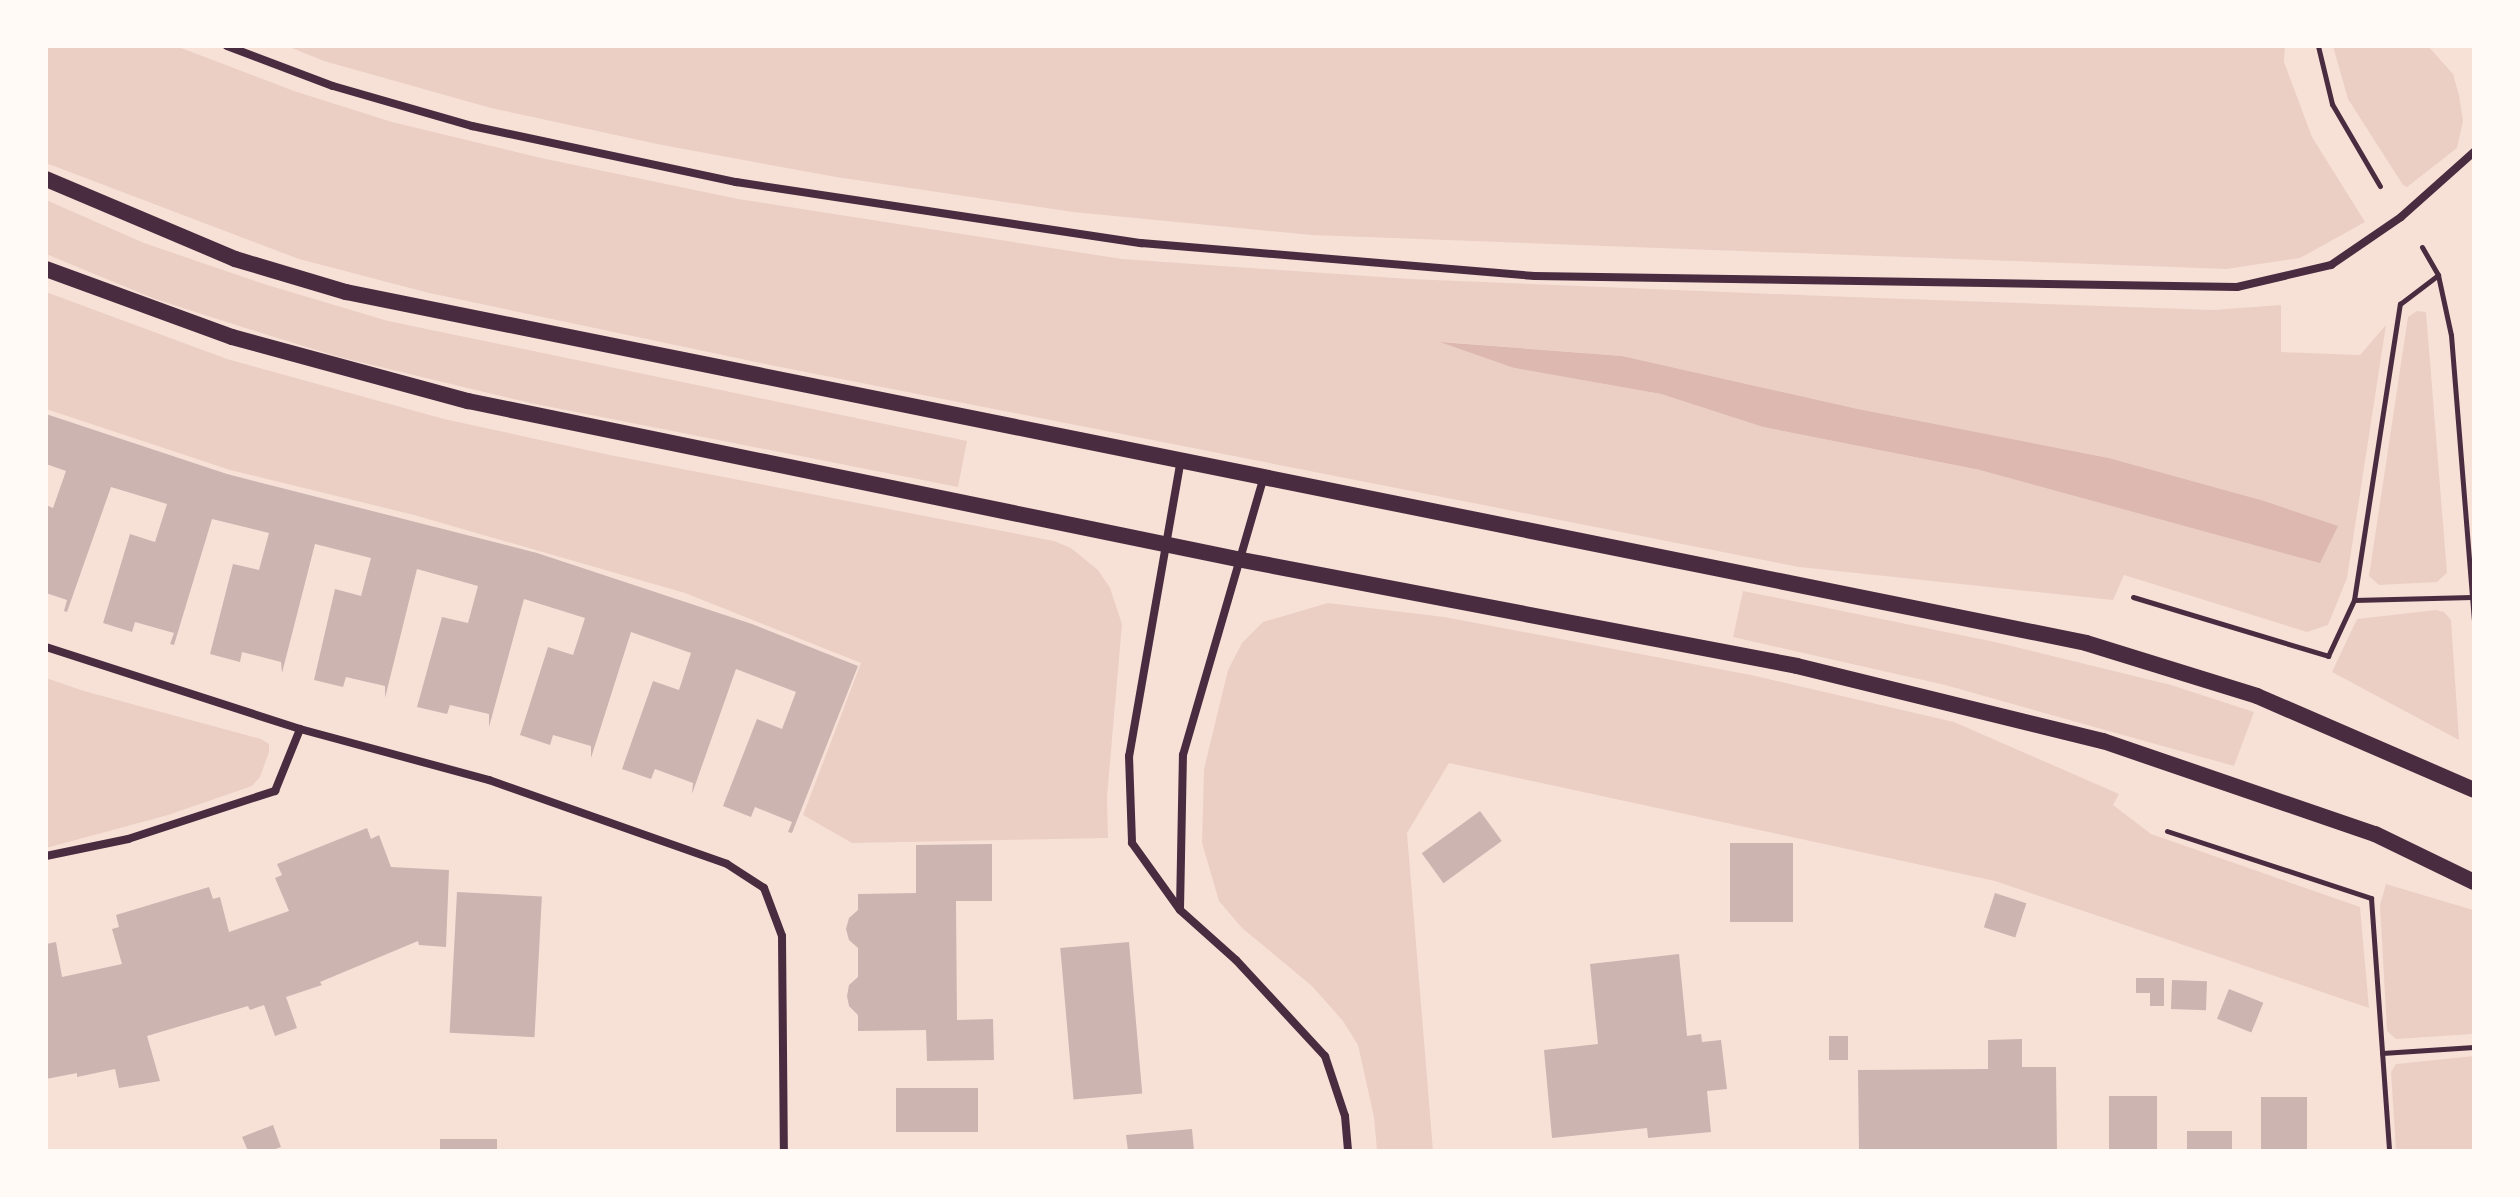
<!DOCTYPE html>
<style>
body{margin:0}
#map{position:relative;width:2520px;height:1197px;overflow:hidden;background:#f7e1d7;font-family:Manrope,sans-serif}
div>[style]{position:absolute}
.green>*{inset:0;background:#ebcfc5}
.water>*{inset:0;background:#dcb8b0}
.building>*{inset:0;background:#ccb4b1;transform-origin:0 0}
.path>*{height:5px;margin:-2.5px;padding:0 2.5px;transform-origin:2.5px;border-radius:2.5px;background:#4a2c40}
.minor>*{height:8px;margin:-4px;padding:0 4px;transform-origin:4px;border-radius:4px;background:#4a2c40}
.secondary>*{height:16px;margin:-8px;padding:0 8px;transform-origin:8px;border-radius:8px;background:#4a2c40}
span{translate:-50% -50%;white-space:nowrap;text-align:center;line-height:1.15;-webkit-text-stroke:8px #fffaf5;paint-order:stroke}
.frame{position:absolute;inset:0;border:48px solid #fffaf5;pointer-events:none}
</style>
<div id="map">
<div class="green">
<div style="clip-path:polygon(evenodd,46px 46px,176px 46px,294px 91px,392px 122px,541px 158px,738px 199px,1122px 259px,1410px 279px,1850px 297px,2213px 310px,2281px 305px,2281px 352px,2360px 355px,2386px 325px,2347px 578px,2328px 625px,2307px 632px,2124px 575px,2113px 600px,1799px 567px,765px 364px,429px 293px,299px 259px,46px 163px,46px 46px,1444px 342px,1622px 356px,1858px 409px,2109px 458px,2261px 500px,1980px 470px,1763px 427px,1661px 394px,1514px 368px,1444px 342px)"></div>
<div style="clip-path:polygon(287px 46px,2285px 46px,2284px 62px,2312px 137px,2365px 222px,2300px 258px,2226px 269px,1312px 235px,1073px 212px,836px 177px,662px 145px,491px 108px,324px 61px)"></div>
<div style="clip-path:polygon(2333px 46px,2428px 46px,2453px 74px,2459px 95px,2463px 121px,2457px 148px,2407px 187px,2403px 185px,2348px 99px)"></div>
<div style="clip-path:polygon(46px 200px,144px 243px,264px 284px,388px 321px,967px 441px,958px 487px,530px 403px,339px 357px,239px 326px,155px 299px,46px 254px)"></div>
<div style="clip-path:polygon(46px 292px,227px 359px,444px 419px,610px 455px,1054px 541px,1071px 548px,1098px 570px,1110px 588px,1122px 624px,1107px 797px,1108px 838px,852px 843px,803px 815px,861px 663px,685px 593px,414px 515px,230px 470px,46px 409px)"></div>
<div style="clip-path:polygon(2417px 311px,2426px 312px,2447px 573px,2437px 582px,2379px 585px,2369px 576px,2408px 317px)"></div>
<div style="clip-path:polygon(1743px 591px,1995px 642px,2171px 685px,2254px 712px,2234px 766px,1945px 685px,1733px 637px)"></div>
<div style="clip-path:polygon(1328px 603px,1444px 617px,1751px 675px,1954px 722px,2119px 794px,2113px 805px,2151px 834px,2360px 907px,2369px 1008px,1995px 881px,1449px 763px,1407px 833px,1433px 1151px,1377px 1151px,1374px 1117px,1358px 1045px,1343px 1021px,1312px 986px,1242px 928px,1219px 901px,1202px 843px,1204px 769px,1228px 670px,1242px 643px,1263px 622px)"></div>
<div style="clip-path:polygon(2436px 610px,2444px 612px,2451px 620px,2459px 740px,2332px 672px,2357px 619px)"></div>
<div style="clip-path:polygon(46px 678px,84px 691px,261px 739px,269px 744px,269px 752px,260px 777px,252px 786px,168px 815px,46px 848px)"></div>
<div style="clip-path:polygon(2386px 884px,2473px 910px,2473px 1034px,2396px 1039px,2387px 1031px,2380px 905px)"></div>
<div style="clip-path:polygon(2474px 1056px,2474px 1151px,2396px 1151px,2391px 1072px,2396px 1064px)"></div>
</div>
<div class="water">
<div style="clip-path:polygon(1440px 342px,1622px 356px,1858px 409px,2109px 458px,2261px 500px,2338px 526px,2320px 563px,1980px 470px,1763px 427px,1661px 394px,1514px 368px)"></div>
</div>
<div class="building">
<div style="clip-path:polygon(46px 414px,227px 474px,537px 553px,752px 624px,858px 666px,792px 833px,788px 832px,792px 822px,755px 807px,751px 817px,723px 806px,757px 719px,782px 729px,796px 692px,736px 669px,692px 794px,693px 783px,655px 769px,651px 779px,622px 769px,653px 681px,679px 690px,691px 653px,631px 632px,591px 758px,591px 746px,553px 735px,550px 745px,520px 735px,548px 647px,573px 655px,585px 618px,524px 599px,489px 727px,489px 714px,450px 705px,447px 714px,417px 707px,442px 617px,468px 623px,478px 586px,442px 576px,417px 569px,385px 698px,385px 686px,346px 677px,343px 687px,314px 680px,335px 589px,361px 596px,371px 558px,315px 544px,282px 673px,281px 662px,242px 652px,240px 662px,210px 654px,233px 564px,259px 570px,269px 533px,212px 519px,174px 645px,170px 644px,174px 633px,135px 622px,132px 632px,103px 623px,130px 534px,155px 542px,167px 504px,111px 487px,67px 612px,64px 611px,67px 600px,46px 593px,46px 505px,53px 508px,66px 471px,46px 464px)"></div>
<div style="left:1480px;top:811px;width:37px;height:72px;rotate:54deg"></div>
<div style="clip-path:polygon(367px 828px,371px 839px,379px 835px,391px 867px,449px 870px,446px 947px,419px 945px,418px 941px,320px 982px,322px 985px,286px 997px,297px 1028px,275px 1036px,264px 1005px,250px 1010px,248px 1006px,147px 1036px,160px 1081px,119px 1088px,115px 1069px,77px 1077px,77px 1073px,46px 1079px,46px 944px,56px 942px,62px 977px,122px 964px,112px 929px,119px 927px,116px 915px,209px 887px,213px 899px,220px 897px,229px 932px,289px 911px,275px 878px,282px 875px,277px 864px)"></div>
<div style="left:1730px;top:843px;width:63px;height:79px"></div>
<div style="clip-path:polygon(992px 844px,992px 901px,956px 901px,957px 1020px,993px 1019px,994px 1060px,927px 1061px,926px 1030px,858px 1031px,858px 1015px,849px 1006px,847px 996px,849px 985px,858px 977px,858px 948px,849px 940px,846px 929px,849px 918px,858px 910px,858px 894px,916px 893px,916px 845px)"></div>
<div style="left:457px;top:892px;width:85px;height:141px;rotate:3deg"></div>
<div style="left:1995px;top:893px;width:33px;height:36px;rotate:18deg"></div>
<div style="left:1129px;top:942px;width:152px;height:69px;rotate:85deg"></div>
<div style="clip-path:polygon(1679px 954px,1687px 1036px,1701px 1034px,1702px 1042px,1721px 1040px,1727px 1089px,1707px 1091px,1711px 1132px,1648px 1138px,1647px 1128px,1552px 1138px,1544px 1050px,1598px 1044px,1590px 964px)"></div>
<div style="clip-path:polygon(2136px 978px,2164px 978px,2164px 1006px,2150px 1006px,2150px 993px,2136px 993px)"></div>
<div style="left:2172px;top:980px;width:35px;height:29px;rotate:2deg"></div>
<div style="left:2229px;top:989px;width:37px;height:32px;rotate:22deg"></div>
<div style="left:1829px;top:1036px;width:19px;height:24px"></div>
<div style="clip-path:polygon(2022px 1039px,2022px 1067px,2056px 1067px,2057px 1151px,1859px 1151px,1858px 1070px,1988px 1069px,1988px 1040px)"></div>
<div style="left:978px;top:1088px;width:44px;height:82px;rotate:90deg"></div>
<div style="left:2109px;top:1096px;width:48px;height:55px"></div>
<div style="left:2261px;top:1097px;width:46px;height:54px"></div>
<div style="clip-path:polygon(273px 1125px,281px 1147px,270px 1151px,248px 1151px,242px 1137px)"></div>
<div style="clip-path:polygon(1192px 1129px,1194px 1151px,1128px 1151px,1126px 1135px)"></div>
<div style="left:2187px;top:1131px;width:45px;height:20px"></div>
<div style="left:440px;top:1139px;width:57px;height:12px"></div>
</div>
<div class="path">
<div style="left:2318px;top:46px;width:60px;rotate:76.4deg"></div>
<div style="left:2332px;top:104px;width:95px;rotate:59.7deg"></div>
<div style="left:2422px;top:247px;width:32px;rotate:60deg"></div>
<div style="left:2438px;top:275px;width:61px;rotate:77.8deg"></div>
<div style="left:2451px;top:335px;width:286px;rotate:85.4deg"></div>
<div style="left:2133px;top:597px;width:204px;rotate:16.8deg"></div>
<div style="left:2328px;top:656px;width:62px;rotate:-65.1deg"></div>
<div style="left:2354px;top:600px;width:300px;rotate:-81.2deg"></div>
<div style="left:2400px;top:304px;width:48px;rotate:-37.3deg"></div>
<div style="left:2354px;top:600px;width:118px;rotate:-1.5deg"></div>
<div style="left:2167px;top:831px;width:215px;rotate:18.2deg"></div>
<div style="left:2371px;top:898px;width:254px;rotate:85.9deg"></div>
<div style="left:2382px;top:1053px;width:92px;rotate:-3.7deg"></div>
</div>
<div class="minor">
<div style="left:227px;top:46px;width:113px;rotate:20.7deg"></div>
<div style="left:333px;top:86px;width:145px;rotate:16.1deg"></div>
<div style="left:472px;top:126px;width:270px;rotate:12deg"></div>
<div style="left:736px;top:182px;width:410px;rotate:8.6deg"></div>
<div style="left:1141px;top:243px;width:395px;rotate:4.8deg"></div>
<div style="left:1535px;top:276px;width:702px;rotate:0.9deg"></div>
<div style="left:2237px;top:287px;width:97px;rotate:-13.2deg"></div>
<div style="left:2331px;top:265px;width:85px;rotate:-34.4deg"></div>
<div style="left:2401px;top:217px;width:98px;rotate:-41.7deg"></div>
<div style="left:1181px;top:459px;width:302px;rotate:99.9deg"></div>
<div style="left:1129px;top:756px;width:87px;rotate:88deg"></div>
<div style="left:1132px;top:843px;width:82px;rotate:54.4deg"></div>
<div style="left:1180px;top:910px;width:75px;rotate:41.8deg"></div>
<div style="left:1236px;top:960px;width:131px;rotate:47.2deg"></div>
<div style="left:1325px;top:1056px;width:63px;rotate:71.6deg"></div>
<div style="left:1345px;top:1116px;width:35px;rotate:85deg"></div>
<div style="left:46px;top:647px;width:267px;rotate:17.9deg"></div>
<div style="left:300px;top:729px;width:196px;rotate:15.1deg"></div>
<div style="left:489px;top:780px;width:252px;rotate:19.4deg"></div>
<div style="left:727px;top:864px;width:44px;rotate:33deg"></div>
<div style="left:764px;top:888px;width:51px;rotate:69.4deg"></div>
<div style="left:782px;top:936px;width:215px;rotate:89.5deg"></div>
<div style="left:46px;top:856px;width:84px;rotate:-11.7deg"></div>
<div style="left:128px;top:839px;width:155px;rotate:-18.1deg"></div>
<div style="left:275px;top:791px;width:67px;rotate:-68deg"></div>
<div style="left:1180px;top:909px;width:154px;rotate:-88.9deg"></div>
<div style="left:1183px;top:755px;width:291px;rotate:-73.8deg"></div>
</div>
<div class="secondary">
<div style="left:46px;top:179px;width:205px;rotate:22.9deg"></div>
<div style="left:235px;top:259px;width:116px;rotate:16.6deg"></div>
<div style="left:346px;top:292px;width:1775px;rotate:11.4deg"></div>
<div style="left:2086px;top:643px;width:179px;rotate:17.2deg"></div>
<div style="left:2257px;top:696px;width:236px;rotate:23.4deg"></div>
<div style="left:46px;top:269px;width:198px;rotate:20.1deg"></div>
<div style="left:232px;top:337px;width:245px;rotate:15.2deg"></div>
<div style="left:468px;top:401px;width:790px;rotate:11.61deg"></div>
<div style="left:1242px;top:560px;width:565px;rotate:10.81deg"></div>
<div style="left:1797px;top:666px;width:315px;rotate:13.8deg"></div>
<div style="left:2103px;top:741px;width:287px;rotate:18.9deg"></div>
<div style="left:2375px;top:834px;width:110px;rotate:25.9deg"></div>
</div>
<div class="frame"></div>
</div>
